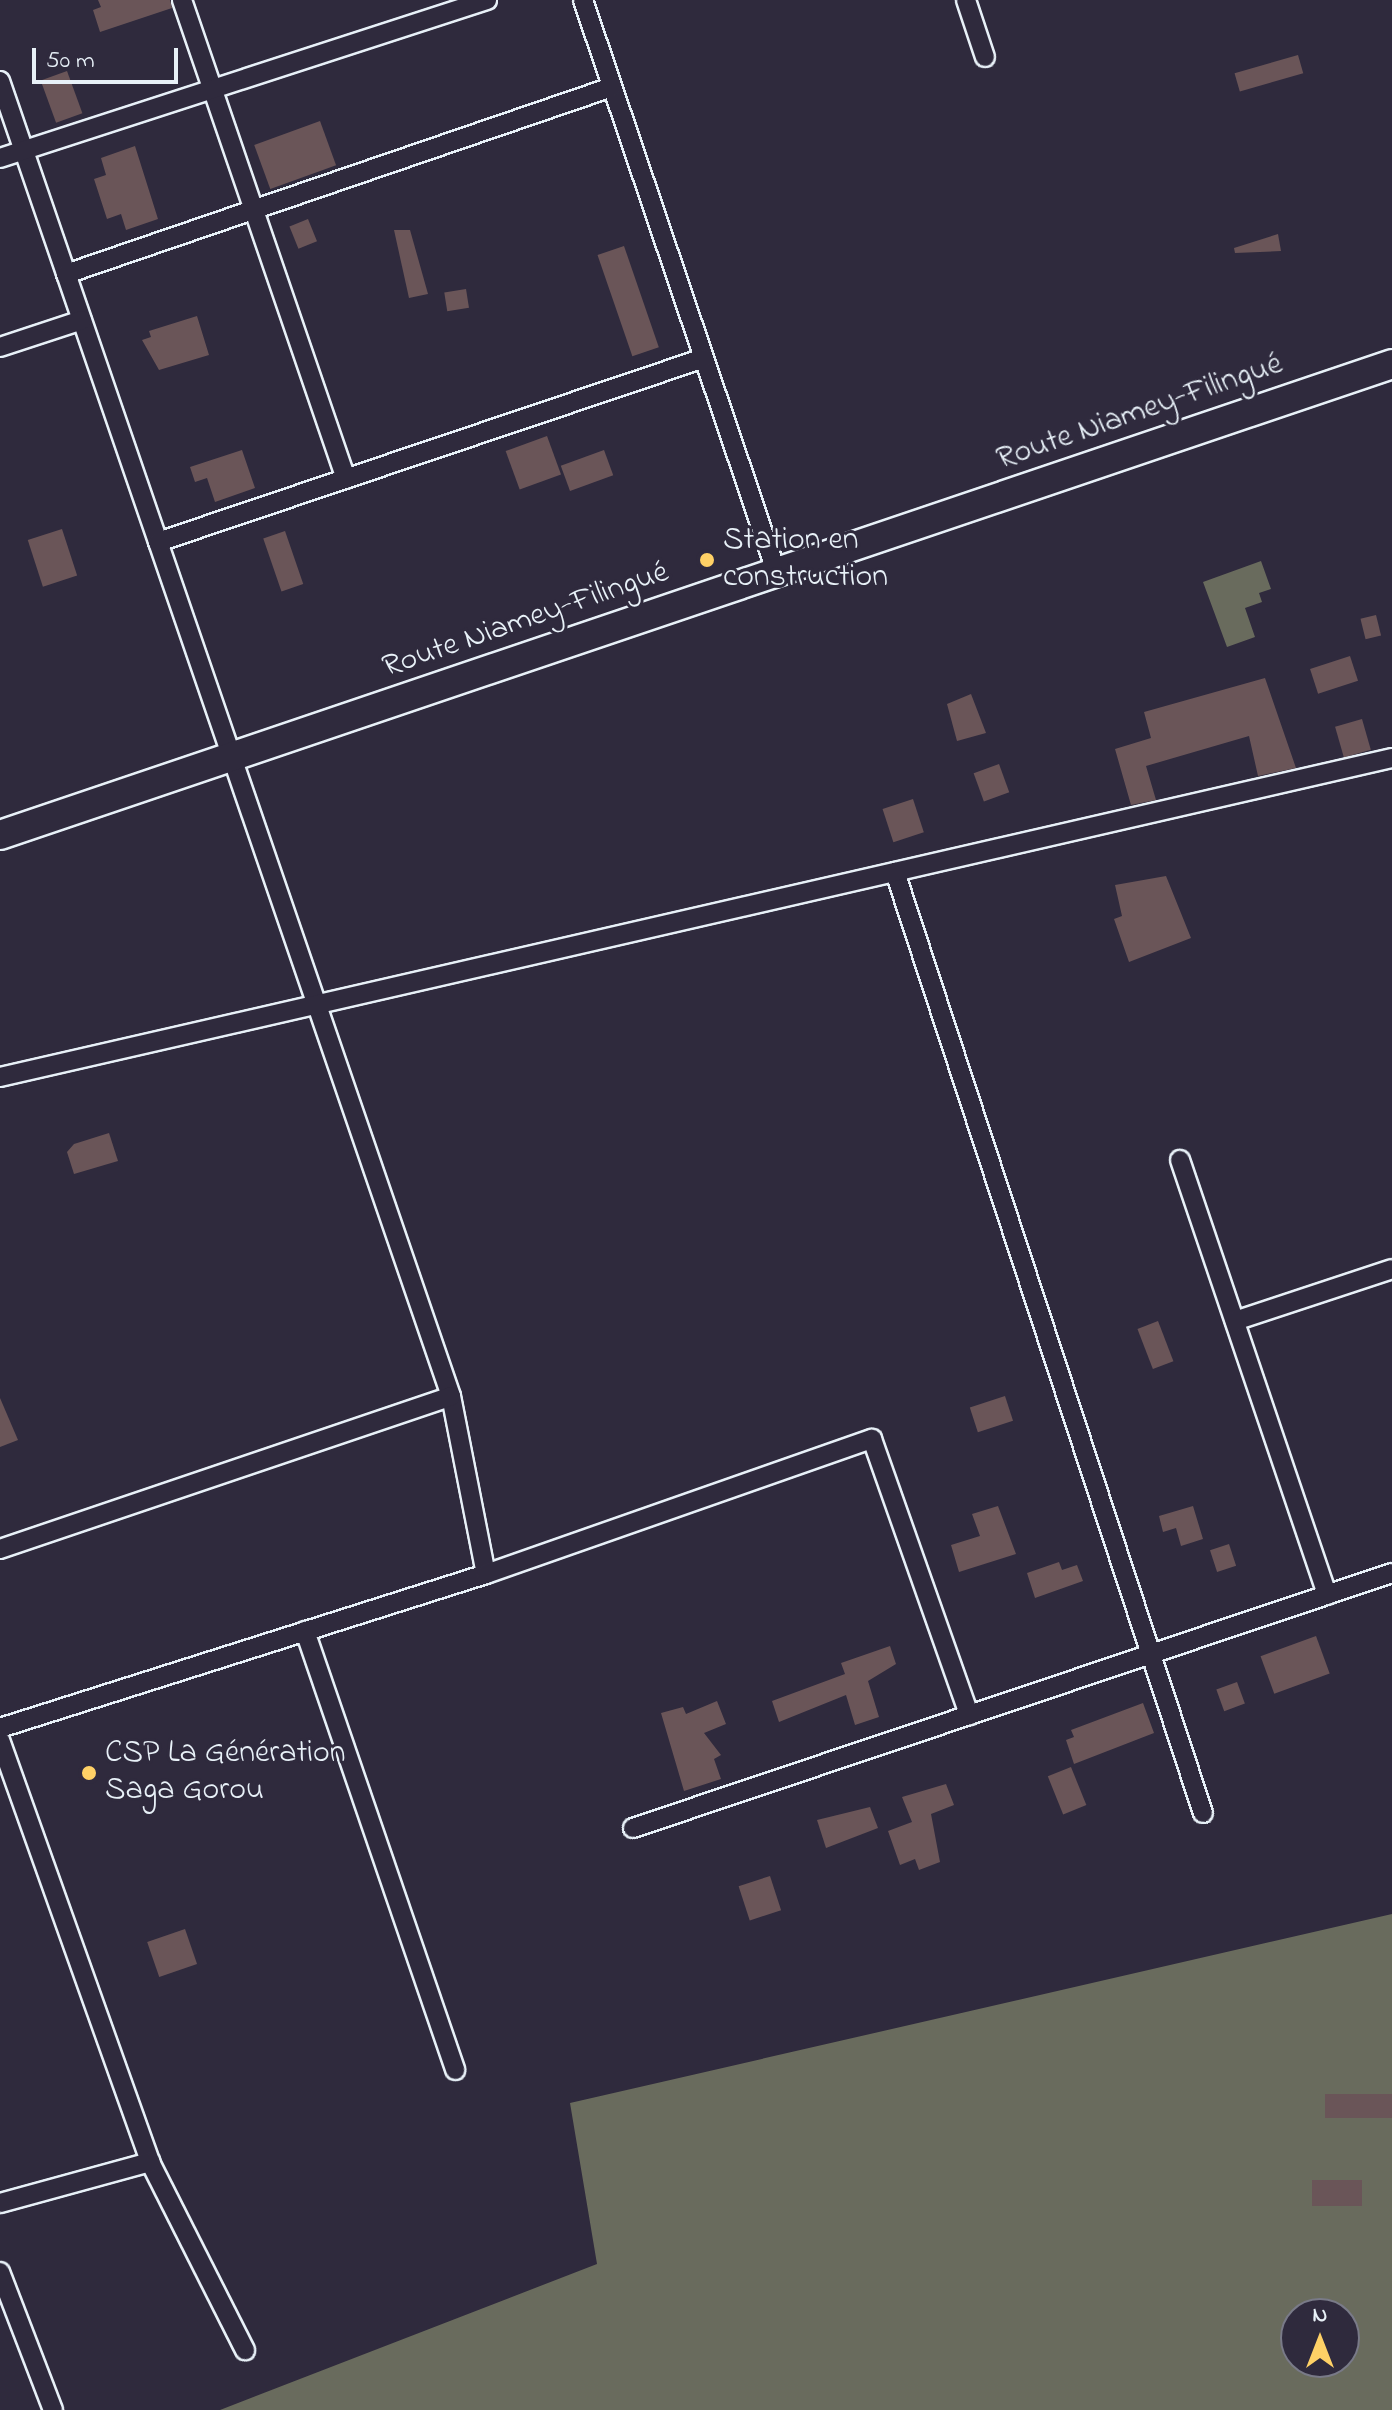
<!DOCTYPE html>
<meta charset="utf-8">
<style>
body{margin:0}
#map{position:relative;width:1392px;height:2410px;overflow:hidden;background:#2f2a3d;font-family:"Indie Flower",sans-serif}
div>[style]{position:absolute}
.green>*{inset:0;background:#696b5d}
.building>*{inset:0;background:#6a5558;transform-origin:0 0}
.roads{filter:drop-shadow(2px 0 #e8f1f8) drop-shadow(-2px 0 #e8f1f8) drop-shadow(0 2px #e8f1f8) drop-shadow(0 -2px #e8f1f8)}
.street>*{height:18px;margin:-9px;padding:0 9px;transform-origin:9px;border-radius:9px;background:#2f2a3d}
.primary>*{height:28px;margin:-14px;padding:0 14px;transform-origin:14px;border-radius:14px;background:#2f2a3d}
.dots>*{width:22px;height:22px;translate:-50% -50%;box-sizing:border-box;border:4px solid #2f2a3d;border-radius:50%}
span{translate:-50% -50%;white-space:nowrap;text-align:center;line-height:1.15;-webkit-text-stroke:6px #2f2a3d;paint-order:stroke}
.street-label{font-size:32px;color:#e8f1f8}
.poi-label{font-size:32px;color:#e8f1f8}
.left{translate:0 -50%;text-align:left}
.north{position:absolute;left:1280px;top:2298px;width:80px;height:80px;box-sizing:border-box;background:#2f2a3d;border:2px solid #797a88;border-radius:50%;rotate:0deg;font-size:22px;font-weight:700;line-height:32px;text-align:center;color:#e8f1f8}
.north::after{content:'';display:block;margin:auto;width:28px;height:36px;background:#ffd166;clip-path:polygon(50% 0,100% 100%,50% 72%,0 100%)}
.scale{position:absolute;left:32px;top:48px;width:146px;height:36px;box-sizing:border-box;border:4px solid #e8f1f8;border-top:0;padding-left:10px;font-size:24px;line-height:28px;white-space:nowrap;color:#e8f1f8;-webkit-text-stroke:6px #2f2a3d;paint-order:stroke}
</style>
<div id="map">
<div class="green">
<div style="clip-path:polygon(1261px 561px,1271px 589px,1259px 593px,1262px 602px,1245px 608px,1255px 637px,1227px 647px,1203px 582px)"></div>
<div style="clip-path:polygon(evenodd,1392px 1914px,1392px 2410px,220px 2410px,597px 2264px,570px 2103px,1392px 1914px,1296px 2314px,1344px 2314px,1344px 2362px,1296px 2362px,1296px 2314px)"></div>
</div>
<div class="building">
<div style="clip-path:polygon(98px 0,170px 0,172px 8px,100px 32px,93px 10px,101px 7px)"></div>
<div style="left:1298px;top:55px;width:19px;height:66px;rotate:74deg"></div>
<div style="left:67px;top:71px;width:45px;height:28px;rotate:70deg"></div>
<div style="left:320px;top:121px;width:47px;height:70px;rotate:70deg"></div>
<div style="clip-path:polygon(135px 146px,158px 219px,126px 230px,121px 214px,107px 219px,94px 179px,106px 175px,101px 158px)"></div>
<div style="left:308px;top:219px;width:24px;height:20px;rotate:68deg"></div>
<div style="clip-path:polygon(394px 230px,410px 230px,428px 294px,409px 298px)"></div>
<div style="clip-path:polygon(1278px 234px,1281px 251px,1235px 253px,1234px 248px)"></div>
<div style="left:624px;top:246px;width:107px;height:28px;rotate:71deg"></div>
<div style="left:466px;top:289px;width:19px;height:22px;rotate:81deg"></div>
<div style="clip-path:polygon(197px 316px,209px 355px,159px 370px,142px 340px,151px 337px,149px 331px)"></div>
<div style="left:547px;top:436px;width:41px;height:44px;rotate:70deg"></div>
<div style="clip-path:polygon(242px 450px,255px 488px,215px 502px,207px 478px,195px 482px,190px 467px)"></div>
<div style="left:604px;top:450px;width:27px;height:46px;rotate:70deg"></div>
<div style="left:62px;top:529px;width:49px;height:36px;rotate:72deg"></div>
<div style="left:285px;top:531px;width:56px;height:23px;rotate:71deg"></div>
<div style="left:1376px;top:615px;width:21px;height:16px;rotate:76deg"></div>
<div style="left:1350px;top:656px;width:26px;height:42px;rotate:72deg"></div>
<div style="clip-path:polygon(1265px 678px,1296px 768px,1258px 776px,1249px 736px,1146px 766px,1156px 800px,1131px 805px,1115px 749px,1151px 738px,1144px 712px)"></div>
<div style="clip-path:polygon(971px 694px,986px 733px,957px 741px,947px 704px)"></div>
<div style="left:1362px;top:719px;width:32px;height:28px;rotate:74deg"></div>
<div style="left:999px;top:764px;width:30px;height:27px;rotate:70deg"></div>
<div style="left:913px;top:799px;width:35px;height:32px;rotate:72deg"></div>
<div style="clip-path:polygon(1166px 876px,1191px 938px,1129px 962px,1114px 919px,1122px 916px,1115px 885px)"></div>
<div style="clip-path:polygon(109px 1133px,118px 1161px,74px 1174px,67px 1152px,74px 1144px)"></div>
<div style="left:1158px;top:1321px;width:43px;height:22px;rotate:69deg"></div>
<div style="left:1005px;top:1396px;width:26px;height:37px;rotate:72deg"></div>
<div style="clip-path:polygon(0 1398px,18px 1440px,0 1447px)"></div>
<div style="clip-path:polygon(998px 1506px,1016px 1554px,959px 1572px,951px 1545px,980px 1536px,972px 1514px)"></div>
<div style="clip-path:polygon(1193px 1506px,1203px 1539px,1181px 1546px,1176px 1528px,1163px 1532px,1159px 1516px)"></div>
<div style="left:1229px;top:1544px;width:23px;height:20px;rotate:72deg"></div>
<div style="clip-path:polygon(1059px 1562px,1062px 1570px,1077px 1565px,1083px 1581px,1035px 1598px,1027px 1573px)"></div>
<div style="left:1316px;top:1636px;width:40px;height:59px;rotate:70deg"></div>
<div style="clip-path:polygon(890px 1646px,896px 1664px,868px 1681px,879px 1717px,855px 1725px,846px 1695px,779px 1722px,772px 1701px,845px 1674px,841px 1663px)"></div>
<div style="left:1237px;top:1682px;width:23px;height:22px;rotate:70deg"></div>
<div style="clip-path:polygon(717px 1701px,726px 1724px,704px 1733px,721px 1755px,714px 1759px,721px 1779px,684px 1791px,661px 1713px,683px 1707px,686px 1714px)"></div>
<div style="clip-path:polygon(1143px 1703px,1154px 1733px,1074px 1764px,1066px 1740px,1074px 1737px,1071px 1730px)"></div>
<div style="left:1071px;top:1767px;width:41px;height:25px;rotate:68deg"></div>
<div style="clip-path:polygon(946px 1784px,954px 1805px,931px 1814px,940px 1862px,919px 1870px,915px 1859px,900px 1865px,888px 1831px,912px 1822px,902px 1797px)"></div>
<div style="clip-path:polygon(870px 1807px,878px 1828px,826px 1848px,817px 1820px)"></div>
<div style="left:770px;top:1876px;width:36px;height:33px;rotate:72deg"></div>
<div style="left:185px;top:1929px;width:37px;height:40px;rotate:71deg"></div>
<div style="left:1392px;top:2094px;width:24px;height:67px;rotate:90deg"></div>
<div style="left:1362px;top:2180px;width:26px;height:50px;rotate:90deg"></div>
</div>
<div class="roads">
<div class="street">
<div style="left:182px;top:0;width:506px;rotate:71.1deg"></div>
<div style="left:583px;top:0;width:603px;rotate:71.32deg"></div>
<div style="left:966px;top:0;width:60px;rotate:71.6deg"></div>
<div style="left:0;top:81px;width:1390px;rotate:71.07deg"></div>
<div style="left:451px;top:1396px;width:181px;rotate:78.9deg"></div>
<div style="left:0;top:158px;width:512px;rotate:-17.97deg"></div>
<div style="left:66px;top:274px;width:577px;rotate:-18.91deg"></div>
<div style="left:0;top:347px;width:86px;rotate:-18.2deg"></div>
<div style="left:158px;top:542px;width:576px;rotate:-18.62deg"></div>
<div style="left:895px;top:872px;width:990px;rotate:71.88deg"></div>
<div style="left:0;top:1077px;width:1428px;rotate:-12.91deg"></div>
<div style="left:1180px;top:1160px;width:459px;rotate:71.3deg"></div>
<div style="left:1235px;top:1321px;width:165px;rotate:-18.3deg"></div>
<div style="left:0;top:1549px;width:476px;rotate:-18.7deg"></div>
<div style="left:305px;top:1631px;width:464px;rotate:71.1deg"></div>
<div style="left:0;top:1728px;width:510px;rotate:-17.58deg"></div>
<div style="left:486px;top:1574px;width:409px;rotate:-19.3deg"></div>
<div style="left:872px;top:1439px;width:293px;rotate:70.6deg"></div>
<div style="left:0;top:1740px;width:448px;rotate:70.4deg"></div>
<div style="left:150px;top:2162px;width:211px;rotate:63.2deg"></div>
<div style="left:633px;top:1828px;width:801px;rotate:-18.57deg"></div>
<div style="left:0;top:2203px;width:156px;rotate:-15.3deg"></div>
<div style="left:0;top:2272px;width:148px;rotate:69deg"></div>
</div>
<div class="primary">
<div style="left:0;top:835px;width:1470px;rotate:-18.69deg"></div>
</div>
</div>
<div class="dots">
<div style="left:707px;top:560px;background:#ffd166"></div>
<div style="left:89px;top:1773px;background:#ffd166"></div>
</div>
<div class="street-label">
<span style="left:1140px;top:413px;rotate:-19deg">Route Niamey-Filingué</span>
<span style="left:526px;top:621px;rotate:-19deg">Route Niamey-Filingué</span>
</div>
<div class="poi-label">
<span class="left" style="left:723px;top:560px">Station en<br>construction</span>
<span class="left" style="left:105px;top:1773px">CSP La Génération<br>Saga Gorou</span>
</div>
<div class="north">N</div>
<div class="scale">50 m</div>
</div>
